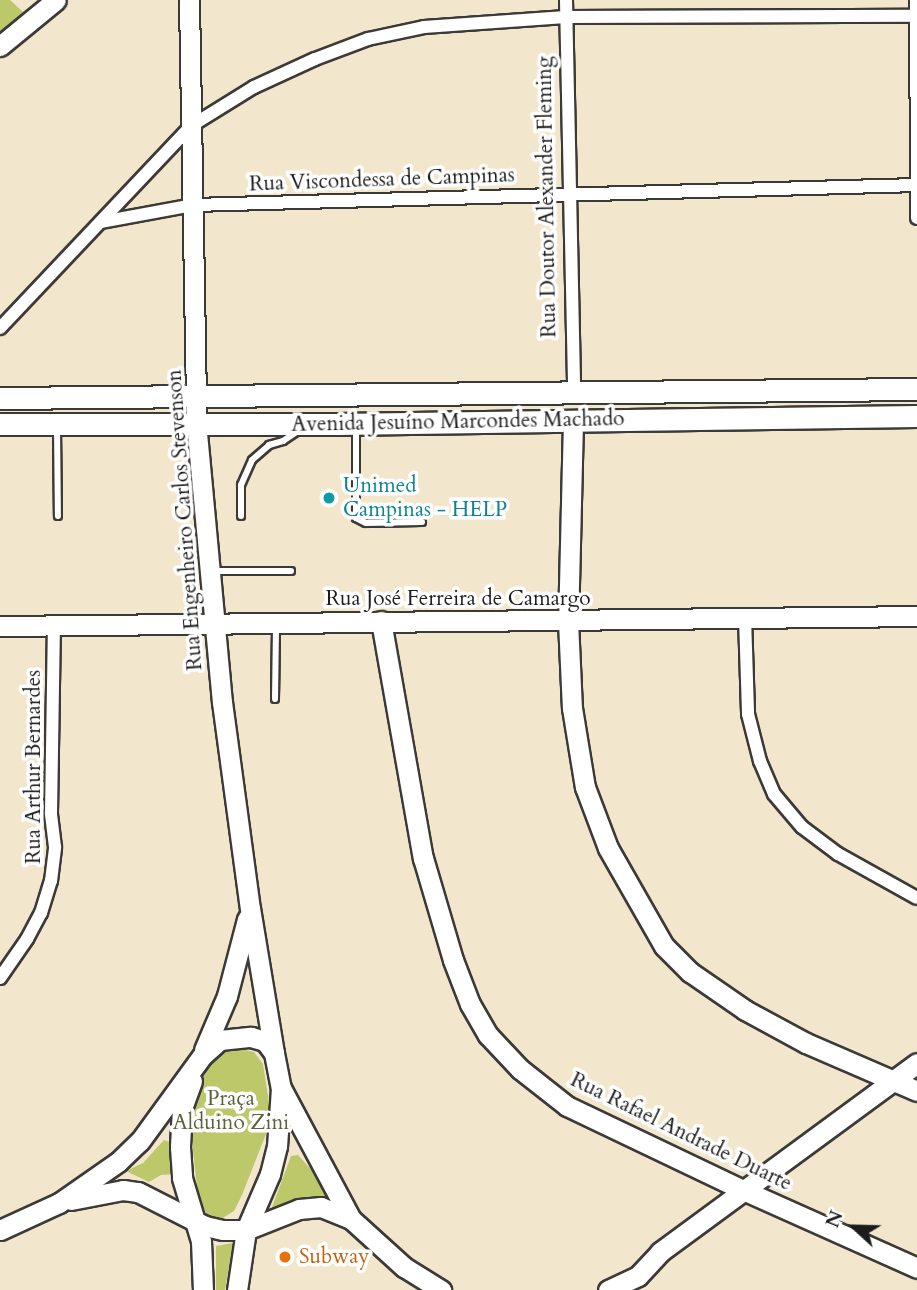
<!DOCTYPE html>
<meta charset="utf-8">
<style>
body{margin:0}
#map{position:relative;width:917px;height:1290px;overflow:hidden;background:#f2e6cd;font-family:Cardo,serif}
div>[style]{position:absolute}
.green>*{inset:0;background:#bcc86a}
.roads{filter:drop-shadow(2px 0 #3c3a37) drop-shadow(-2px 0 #3c3a37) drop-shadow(0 2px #3c3a37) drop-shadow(0 -2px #3c3a37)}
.lane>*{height:6px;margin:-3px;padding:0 3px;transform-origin:3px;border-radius:3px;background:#fff}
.street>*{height:12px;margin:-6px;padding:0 6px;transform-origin:6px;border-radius:6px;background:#fff}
.secondary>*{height:19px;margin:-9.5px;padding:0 9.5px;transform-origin:9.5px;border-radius:9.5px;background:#fff}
.primary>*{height:21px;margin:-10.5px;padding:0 10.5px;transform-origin:10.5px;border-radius:10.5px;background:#fff}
.dots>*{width:19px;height:19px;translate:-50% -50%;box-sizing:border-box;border:4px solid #fff;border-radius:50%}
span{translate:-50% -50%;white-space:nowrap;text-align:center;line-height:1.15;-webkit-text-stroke:7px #fff;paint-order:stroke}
.street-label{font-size:21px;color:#1c1c1c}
.culture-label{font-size:21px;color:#0d838f}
.left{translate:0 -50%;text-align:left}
.park-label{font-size:21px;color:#5c613b}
.food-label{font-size:21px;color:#c56008}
.north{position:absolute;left:819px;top:1192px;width:70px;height:70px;-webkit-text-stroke:5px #fff;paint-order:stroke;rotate:292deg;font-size:19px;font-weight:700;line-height:28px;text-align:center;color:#1c1c1c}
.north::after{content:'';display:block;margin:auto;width:24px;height:32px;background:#1c1c1c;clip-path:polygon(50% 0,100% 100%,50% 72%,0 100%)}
</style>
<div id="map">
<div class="green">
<div style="clip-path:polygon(0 0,10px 0,23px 12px,0 35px)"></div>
<div style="clip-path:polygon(232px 1047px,254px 1052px,263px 1064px,270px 1109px,266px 1134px,242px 1195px,234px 1211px,221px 1219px,207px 1215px,198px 1196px,191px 1133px,193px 1105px,205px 1072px,219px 1054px)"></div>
<div style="clip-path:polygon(164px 1140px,170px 1142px,174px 1148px,174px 1174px,161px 1175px,149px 1182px,126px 1171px,143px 1163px)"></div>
<div style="clip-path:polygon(298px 1155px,325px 1185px,328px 1198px,271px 1210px,291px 1156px)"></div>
<div style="clip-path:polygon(233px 1243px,225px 1290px,216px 1290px,216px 1246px)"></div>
</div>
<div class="roads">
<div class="lane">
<div style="left:57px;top:427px;width:89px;rotate:89.4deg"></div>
<div style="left:356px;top:427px;width:91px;rotate:90deg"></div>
<div style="left:356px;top:518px;width:11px;rotate:27deg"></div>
<div style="left:366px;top:523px;width:56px;rotate:-1deg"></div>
<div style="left:241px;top:516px;width:31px;rotate:-90deg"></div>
<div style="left:241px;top:485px;width:27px;rotate:-66deg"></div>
<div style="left:252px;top:460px;width:23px;rotate:-41deg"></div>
<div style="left:269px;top:445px;width:15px;rotate:-16deg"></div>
<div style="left:283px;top:441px;width:18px;rotate:-34deg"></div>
<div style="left:213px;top:571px;width:78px"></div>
<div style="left:275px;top:699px;width:75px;rotate:-89.2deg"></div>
</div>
<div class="street">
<div style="left:566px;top:0;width:392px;rotate:88.8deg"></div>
<div style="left:916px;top:0;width:218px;rotate:89.7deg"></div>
<div style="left:101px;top:222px;width:94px;rotate:-10.5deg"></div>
<div style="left:193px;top:205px;width:724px;rotate:-1.58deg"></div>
<div style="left:0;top:328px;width:278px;rotate:-46.6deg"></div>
<div style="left:191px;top:126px;width:74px;rotate:-31.8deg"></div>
<div style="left:254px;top:87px;width:67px;rotate:-24.7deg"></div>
<div style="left:315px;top:59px;width:57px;rotate:-20.7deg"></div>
<div style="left:368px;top:39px;width:57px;rotate:-12.1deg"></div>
<div style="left:424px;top:27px;width:142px;rotate:-4deg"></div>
<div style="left:566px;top:17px;width:351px;rotate:-0.2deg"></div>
<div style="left:745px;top:617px;width:97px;rotate:88.2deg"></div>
<div style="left:748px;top:714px;width:49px;rotate:75.7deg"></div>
<div style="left:760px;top:761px;width:36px;rotate:67deg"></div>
<div style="left:774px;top:794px;width:43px;rotate:49.7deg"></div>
<div style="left:802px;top:827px;width:45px;rotate:36.9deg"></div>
<div style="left:838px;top:854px;width:90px;rotate:29.1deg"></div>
<div style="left:0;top:978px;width:47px;rotate:-55.3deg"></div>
<div style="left:27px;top:939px;width:30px;rotate:-62deg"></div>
<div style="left:41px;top:913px;width:34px;rotate:-73deg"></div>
<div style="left:51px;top:881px;width:34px;rotate:-83deg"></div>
<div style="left:55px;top:847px;width:34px;rotate:-97deg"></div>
<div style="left:51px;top:813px;width:187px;rotate:-89.1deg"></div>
</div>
<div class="secondary">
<div style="left:189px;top:0;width:422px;rotate:89deg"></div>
<div style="left:196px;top:422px;width:281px;rotate:84.7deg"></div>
<div style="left:222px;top:702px;width:208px;rotate:82.3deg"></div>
<div style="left:250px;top:908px;width:147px;rotate:80.6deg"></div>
<div style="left:0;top:46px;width:72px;rotate:-39.4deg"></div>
<div style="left:573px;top:421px;width:200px;rotate:91.4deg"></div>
<div style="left:568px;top:621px;width:87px;rotate:87.4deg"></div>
<div style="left:572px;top:708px;width:80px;rotate:80.7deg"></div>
<div style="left:585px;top:787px;width:65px;rotate:69.3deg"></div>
<div style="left:608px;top:848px;width:113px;rotate:60.3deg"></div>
<div style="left:664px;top:946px;width:37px;rotate:45deg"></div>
<div style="left:690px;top:972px;width:67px;rotate:34.6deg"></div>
<div style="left:745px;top:1010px;width:69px;rotate:28.4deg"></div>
<div style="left:806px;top:1043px;width:121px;rotate:23.4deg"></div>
<div style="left:381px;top:621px;width:241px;rotate:80deg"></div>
<div style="left:423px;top:858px;width:106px;rotate:73.6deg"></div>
<div style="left:453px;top:960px;width:47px;rotate:68.9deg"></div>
<div style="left:470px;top:1004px;width:36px;rotate:60deg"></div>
<div style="left:488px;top:1035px;width:47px;rotate:46.7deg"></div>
<div style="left:520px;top:1069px;width:60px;rotate:38.2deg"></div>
<div style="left:567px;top:1106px;width:195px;rotate:25.5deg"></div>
<div style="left:743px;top:1190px;width:191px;rotate:24.1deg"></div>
<div style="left:0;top:626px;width:917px;rotate:-0.62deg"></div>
<div style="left:204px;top:1050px;width:59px;rotate:-66.9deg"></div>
<div style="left:227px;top:996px;width:80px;rotate:-75.4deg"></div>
<div style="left:192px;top:1081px;width:29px;rotate:110deg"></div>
<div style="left:182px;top:1108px;width:39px;rotate:93deg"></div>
<div style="left:180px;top:1147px;width:31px;rotate:86deg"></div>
<div style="left:182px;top:1178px;width:66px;rotate:73.2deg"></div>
<div style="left:201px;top:1241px;width:49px;rotate:87.7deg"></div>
<div style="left:281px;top:1088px;width:149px;rotate:61.9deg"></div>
<div style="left:351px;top:1219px;width:72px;rotate:42.2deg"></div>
<div style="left:404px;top:1267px;width:44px;rotate:31.9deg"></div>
<div style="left:71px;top:1200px;width:53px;rotate:-10.9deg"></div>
<div style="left:123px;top:1190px;width:15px;rotate:8deg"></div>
<div style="left:138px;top:1192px;width:75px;rotate:26.9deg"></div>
<div style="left:205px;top:1226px;width:18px;rotate:13deg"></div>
<div style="left:223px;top:1230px;width:23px"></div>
<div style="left:246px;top:1230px;width:57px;rotate:-21.6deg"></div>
<div style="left:299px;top:1209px;width:22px;rotate:-5deg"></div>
<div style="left:321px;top:1207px;width:32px;rotate:22deg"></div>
<div style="left:0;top:1230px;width:65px;rotate:-24.6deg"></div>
<div style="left:59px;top:1203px;width:72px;rotate:-34.8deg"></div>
<div style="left:118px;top:1162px;width:30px;rotate:-44deg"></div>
<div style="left:140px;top:1141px;width:105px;rotate:-53.9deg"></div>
<div style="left:202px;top:1056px;width:24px;rotate:-42deg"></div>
<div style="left:220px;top:1040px;width:31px;rotate:-6deg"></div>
<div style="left:251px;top:1037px;width:15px;rotate:16deg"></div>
<div style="left:265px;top:1041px;width:15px;rotate:53deg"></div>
<div style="left:274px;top:1053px;width:36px;rotate:79deg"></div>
<div style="left:281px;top:1088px;width:58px;rotate:93.9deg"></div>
<div style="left:277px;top:1146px;width:29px;rotate:104deg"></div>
<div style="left:270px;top:1174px;width:61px;rotate:113.2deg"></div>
<div style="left:246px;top:1230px;width:61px;rotate:98.5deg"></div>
<div style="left:608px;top:1290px;width:33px;rotate:-25deg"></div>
<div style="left:638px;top:1276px;width:33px;rotate:-47deg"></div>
<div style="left:660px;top:1252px;width:319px;rotate:-36.3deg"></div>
</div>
<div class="primary">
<div style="left:0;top:398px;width:917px;rotate:-0.56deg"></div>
<div style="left:0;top:424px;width:337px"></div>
<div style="left:337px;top:424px;width:580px;rotate:-0.79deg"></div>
</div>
</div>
<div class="dots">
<div style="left:329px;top:498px;background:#0f9aa8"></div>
<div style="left:285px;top:1257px;background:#e8710a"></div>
</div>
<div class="street-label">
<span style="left:382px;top:180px;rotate:-2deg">Rua Viscondessa de Campinas</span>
<span style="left:547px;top:197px;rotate:-91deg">Rua Doutor Alexander Fleming</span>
<span style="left:458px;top:422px;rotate:-1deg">Avenida Jesuíno Marcondes Machado</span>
<span style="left:185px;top:520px;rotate:-94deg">Rua Engenheiro Carlos Stevenson</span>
<span style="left:458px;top:599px">Rua José Ferreira de Camargo</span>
<span style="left:34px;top:767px;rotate:-90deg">Rua Arthur Bernardes</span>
<span style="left:681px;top:1132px;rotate:26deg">Rua Rafael Andrade Duarte</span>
</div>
<div class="culture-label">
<span class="left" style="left:343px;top:498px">Unimed<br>Campinas - HELP</span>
</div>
<div class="park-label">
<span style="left:231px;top:1111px">Praça<br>Alduino Zini</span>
</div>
<div class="food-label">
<span class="left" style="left:299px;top:1257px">Subway</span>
</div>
<div class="north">N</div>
</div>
